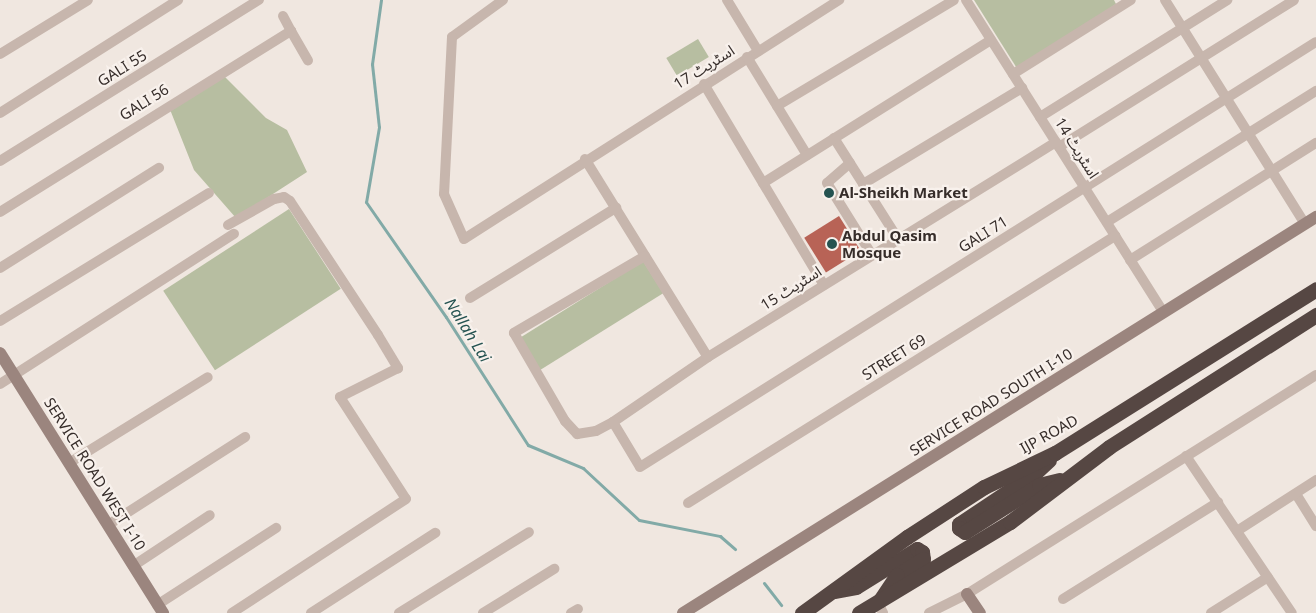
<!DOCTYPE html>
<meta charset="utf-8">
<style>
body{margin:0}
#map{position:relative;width:1316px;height:613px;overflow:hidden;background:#f0e7e0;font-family:"Noto Sans","Noto Sans Arabic",sans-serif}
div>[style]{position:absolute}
.green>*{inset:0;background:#b7bea1;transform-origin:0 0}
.stream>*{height:3px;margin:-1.5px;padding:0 1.5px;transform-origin:1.5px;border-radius:1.5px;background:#82aaa7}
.building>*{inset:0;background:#b86356;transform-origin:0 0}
.street>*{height:10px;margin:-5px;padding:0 5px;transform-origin:5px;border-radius:5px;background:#c7b6ad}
.secondary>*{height:12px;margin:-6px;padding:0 6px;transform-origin:6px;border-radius:6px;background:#9b857e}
.highway>*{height:15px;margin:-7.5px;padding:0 7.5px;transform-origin:7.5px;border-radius:7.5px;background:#564743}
.dots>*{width:14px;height:14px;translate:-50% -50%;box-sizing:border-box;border:2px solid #f8f1ec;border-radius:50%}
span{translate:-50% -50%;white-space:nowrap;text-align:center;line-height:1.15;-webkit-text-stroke:4.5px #f8f1ec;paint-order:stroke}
.street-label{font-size:15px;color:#362d2a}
.poi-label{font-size:15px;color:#362d2a;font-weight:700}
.left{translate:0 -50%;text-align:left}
.water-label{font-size:16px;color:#255351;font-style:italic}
</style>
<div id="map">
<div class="green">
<div style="clip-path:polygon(974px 0,1114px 0,1116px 4px,1018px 70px)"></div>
<div style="left:698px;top:39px;width:21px;height:37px;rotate:59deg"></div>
<div style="clip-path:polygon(224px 76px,266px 118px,287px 130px,307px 172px,236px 218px,194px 170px,169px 107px)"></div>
<div style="left:289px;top:209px;width:95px;height:150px;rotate:57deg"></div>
<div style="left:643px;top:261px;width:38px;height:145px;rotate:58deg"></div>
</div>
<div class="stream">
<div style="left:381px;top:0;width:65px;rotate:98deg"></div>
<div style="left:372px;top:64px;width:63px;rotate:83.7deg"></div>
<div style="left:379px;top:127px;width:76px;rotate:99.8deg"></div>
<div style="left:366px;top:202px;width:140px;rotate:55.2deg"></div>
<div style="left:446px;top:317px;width:152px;rotate:57.4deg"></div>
<div style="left:528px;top:445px;width:60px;rotate:22.7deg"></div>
<div style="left:583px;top:468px;width:76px;rotate:42.9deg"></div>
<div style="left:639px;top:520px;width:83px;rotate:11.2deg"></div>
<div style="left:720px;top:536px;width:20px;rotate:41deg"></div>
<div style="left:764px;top:583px;width:28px;rotate:52deg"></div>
</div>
<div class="building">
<div style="left:839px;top:216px;width:41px;height:41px;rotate:58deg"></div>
</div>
<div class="street">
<div style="left:503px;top:0;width:63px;rotate:144deg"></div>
<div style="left:452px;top:37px;width:157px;rotate:92.9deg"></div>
<div style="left:444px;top:194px;width:49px;rotate:66deg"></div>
<div style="left:464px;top:239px;width:445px;rotate:-32.5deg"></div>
<div style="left:727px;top:0;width:60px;rotate:58.7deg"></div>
<div style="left:966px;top:0;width:369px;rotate:57.7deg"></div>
<div style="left:1165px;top:0;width:264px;rotate:58deg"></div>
<div style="left:291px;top:31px;width:34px;rotate:60deg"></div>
<div style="left:0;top:54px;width:103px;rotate:-31.5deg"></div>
<div style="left:747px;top:57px;width:115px;rotate:58.5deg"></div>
<div style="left:1013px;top:74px;width:139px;rotate:-32.1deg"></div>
<div style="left:704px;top:84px;width:234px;rotate:59.2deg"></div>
<div style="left:777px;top:106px;width:206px;rotate:-30.9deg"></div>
<div style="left:0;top:113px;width:211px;rotate:-32.4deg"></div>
<div style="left:1040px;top:117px;width:221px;rotate:-32deg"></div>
<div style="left:834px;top:138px;width:120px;rotate:57.6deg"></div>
<div style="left:1059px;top:147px;width:277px;rotate:-32deg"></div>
<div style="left:585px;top:159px;width:233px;rotate:58.2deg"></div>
<div style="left:0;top:161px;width:305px;rotate:-31.9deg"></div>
<div style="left:850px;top:163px;width:30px;rotate:139deg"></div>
<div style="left:827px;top:183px;width:85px;rotate:58deg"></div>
<div style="left:763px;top:183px;width:269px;rotate:-32.1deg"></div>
<div style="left:863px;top:184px;width:186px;rotate:-31.1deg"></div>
<div style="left:0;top:212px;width:343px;rotate:-31.9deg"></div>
<div style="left:291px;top:31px;width:17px;rotate:-118deg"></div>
<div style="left:1107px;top:222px;width:247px;rotate:-32.1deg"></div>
<div style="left:228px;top:225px;width:53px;rotate:-29.5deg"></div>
<div style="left:274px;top:199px;width:10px;rotate:-11deg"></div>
<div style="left:284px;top:197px;width:7px;rotate:34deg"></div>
<div style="left:290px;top:201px;width:160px;rotate:56.7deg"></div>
<div style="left:378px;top:335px;width:39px;rotate:59deg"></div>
<div style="left:398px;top:368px;width:65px;rotate:153.4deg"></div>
<div style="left:340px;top:397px;width:121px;rotate:57.1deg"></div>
<div style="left:406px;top:499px;width:208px;rotate:146.8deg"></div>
<div style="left:645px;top:256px;width:152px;rotate:149.6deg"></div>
<div style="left:514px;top:333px;width:102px;rotate:59.9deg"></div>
<div style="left:565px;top:421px;width:18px;rotate:47deg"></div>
<div style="left:577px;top:434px;width:19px;rotate:-9deg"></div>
<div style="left:596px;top:431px;width:19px;rotate:-28deg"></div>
<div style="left:613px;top:422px;width:115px;rotate:-34.4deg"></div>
<div style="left:708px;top:357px;width:409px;rotate:-31.7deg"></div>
<div style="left:1130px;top:260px;width:220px;rotate:-32.2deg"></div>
<div style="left:0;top:268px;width:188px;rotate:-32.2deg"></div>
<div style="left:470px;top:298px;width:172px;rotate:-31.7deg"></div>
<div style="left:0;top:321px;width:245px;rotate:-31.5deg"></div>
<div style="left:0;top:384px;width:278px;rotate:-32.7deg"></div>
<div style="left:613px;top:422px;width:52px;rotate:59deg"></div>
<div style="left:640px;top:467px;width:798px;rotate:-32.16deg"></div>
<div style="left:1186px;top:456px;width:189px;rotate:56deg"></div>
<div style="left:69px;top:463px;width:163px;rotate:-31.7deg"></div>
<div style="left:1296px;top:494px;width:38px;rotate:58deg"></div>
<div style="left:688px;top:503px;width:504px;rotate:-32.02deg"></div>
<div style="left:108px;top:525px;width:163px;rotate:-32.7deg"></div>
<div style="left:1237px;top:531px;width:94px;rotate:-32.8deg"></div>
<div style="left:133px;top:566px;width:92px;rotate:-33.5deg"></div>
<div style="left:1063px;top:599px;width:183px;rotate:-32deg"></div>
<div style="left:878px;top:603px;width:11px;rotate:63deg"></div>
<div style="left:157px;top:605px;width:142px;rotate:-32.9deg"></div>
<div style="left:311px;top:613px;width:148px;rotate:-32.8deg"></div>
<div style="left:399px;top:613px;width:153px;rotate:-31.9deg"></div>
<div style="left:483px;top:613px;width:84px;rotate:-31.8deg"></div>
<div style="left:571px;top:613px;width:8px;rotate:-30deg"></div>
<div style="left:929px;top:613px;width:42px;rotate:-26.6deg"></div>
<div style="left:967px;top:594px;width:412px;rotate:-32.1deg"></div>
<div style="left:1211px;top:613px;width:67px;rotate:-32.3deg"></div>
</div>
<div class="secondary">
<div style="left:0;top:353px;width:307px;rotate:57.9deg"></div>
<div style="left:967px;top:594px;width:23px;rotate:56deg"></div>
<div style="left:683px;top:613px;width:747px;rotate:-32.03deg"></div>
</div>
<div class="highway">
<div style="left:1049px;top:460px;width:21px;rotate:137deg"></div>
<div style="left:1034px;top:474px;width:90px;rotate:146.3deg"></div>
<div style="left:959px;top:524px;width:4px;rotate:90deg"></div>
<div style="left:959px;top:528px;width:7px;rotate:34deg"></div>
<div style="left:965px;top:532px;width:88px;rotate:-32.4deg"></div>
<div style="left:1039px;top:485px;width:21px;rotate:-14deg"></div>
<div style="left:834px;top:591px;width:22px;rotate:-10deg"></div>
<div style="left:856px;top:587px;width:72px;rotate:-31.9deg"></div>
<div style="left:917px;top:549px;width:6px;rotate:31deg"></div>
<div style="left:922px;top:552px;width:7px;rotate:82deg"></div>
<div style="left:923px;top:559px;width:31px;rotate:148deg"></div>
<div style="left:897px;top:575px;width:30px;rotate:124deg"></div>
<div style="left:802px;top:613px;width:130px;rotate:-35.9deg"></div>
<div style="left:907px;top:537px;width:92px;rotate:-33deg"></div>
<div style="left:984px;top:487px;width:79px;rotate:-25.6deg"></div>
<div style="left:1055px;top:453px;width:308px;rotate:-32.1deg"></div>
<div style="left:859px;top:613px;width:176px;rotate:-31.1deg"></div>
<div style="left:1010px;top:522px;width:124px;rotate:-37.1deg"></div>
<div style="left:1109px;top:447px;width:246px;rotate:-32.5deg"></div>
</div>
<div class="dots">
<div style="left:829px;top:193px;background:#255351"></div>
<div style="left:832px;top:244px;background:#255351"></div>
</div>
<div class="street-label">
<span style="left:704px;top:67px;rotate:-32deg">اسٹریٹ 17</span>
<span style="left:122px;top:68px;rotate:-32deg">GALI 55</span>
<span style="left:144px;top:102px;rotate:-32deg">GALI 56</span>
<span style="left:1077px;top:148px;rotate:58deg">اسٹریٹ 14</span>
<span style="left:983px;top:234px;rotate:-32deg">GALI 71</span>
<span style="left:791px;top:288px;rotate:-32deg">اسٹریٹ 15</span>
<span style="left:894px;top:357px;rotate:-32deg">STREET 69</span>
<span style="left:991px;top:402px;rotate:-32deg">SERVICE ROAD SOUTH I-10</span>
<span style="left:1049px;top:434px;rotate:-29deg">IJP ROAD</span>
<span style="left:95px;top:474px;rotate:58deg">SERVICE ROAD WEST I-10</span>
</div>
<div class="poi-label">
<span class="left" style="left:839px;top:193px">Al-Sheikh Market</span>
<span class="left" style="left:842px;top:244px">Abdul Qasim<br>Mosque</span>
</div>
<div class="water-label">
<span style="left:468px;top:330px;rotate:58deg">Nallah Lai</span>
</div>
</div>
